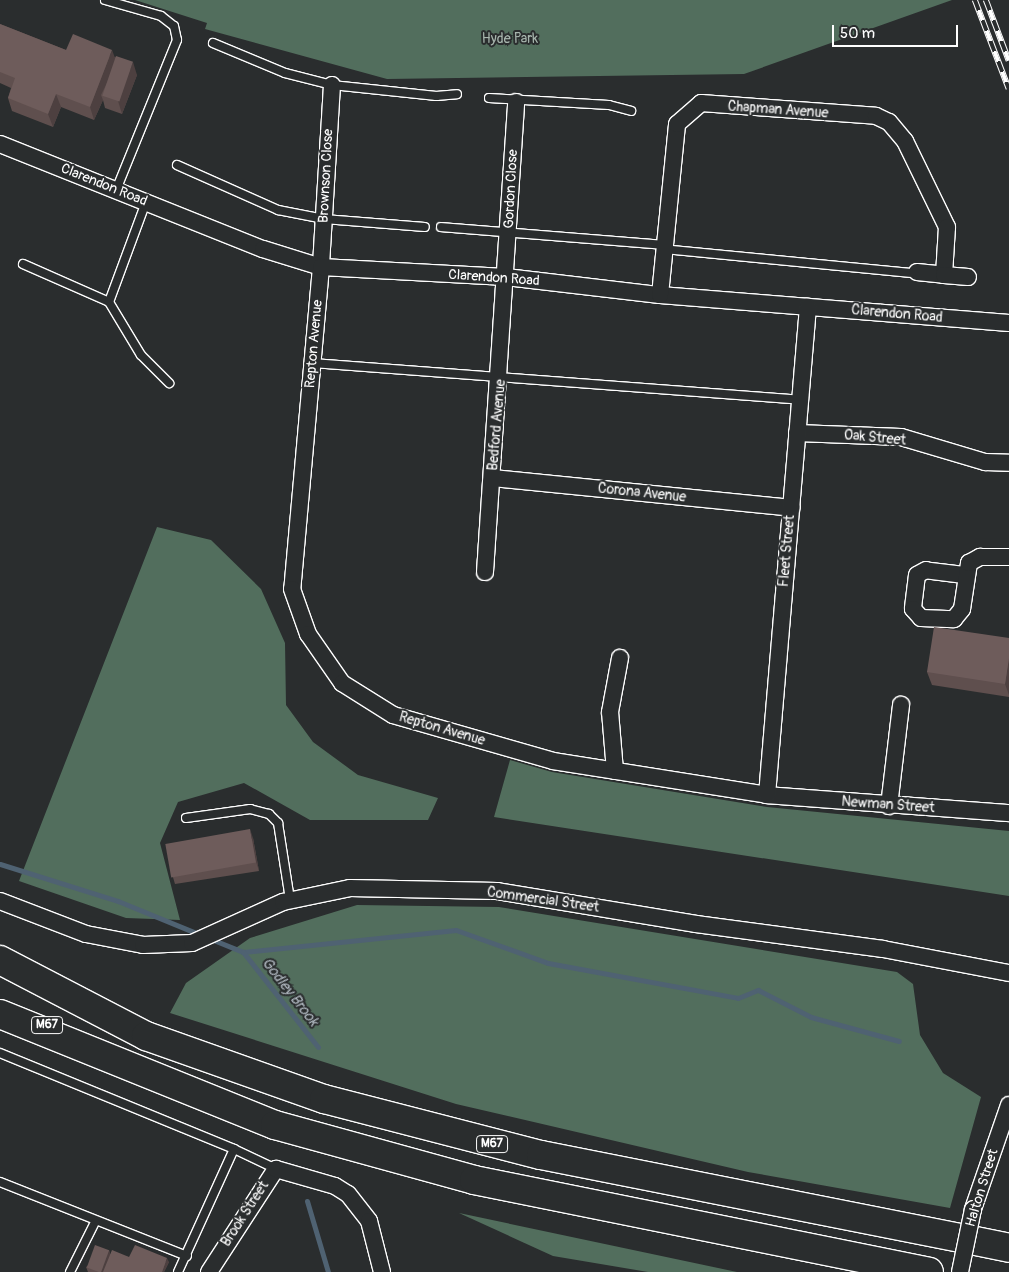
<!DOCTYPE html>
<style>
body{margin:0}
#map{position:relative;width:1009px;height:1272px;overflow:hidden;background:#2a2d2e;font-family:Pangolin,sans-serif}
div>[style]{position:absolute}
.green>*{inset:0;background:#526e5d}
.stream>*{height:5px;margin:-2.5px;padding:0 2.5px;transform-origin:2.5px;border-radius:2.5px;background:#4f6272}
.roads{filter:drop-shadow(1px 0 #fff) drop-shadow(-1px 0 #fff) drop-shadow(0 1px #fff) drop-shadow(0 -1px #fff)}
.lane>*{height:8px;margin:-4px;padding:0 4px;transform-origin:4px;border-radius:4px;background:#2a2d2e}
.street>*{height:16px;margin:-8px;padding:0 8px;transform-origin:8px;border-radius:8px;background:#2a2d2e}
.highway>*{height:28px;margin:-14px;padding:0 14px;transform-origin:14px;border-radius:14px;background:#2a2d2e}
.rail>*{height:5.5px;margin-top:-2.75px;transform-origin:0;background:repeating-linear-gradient(90deg,#2a2d2e 0 11px,#fff 0 22px);box-sizing:border-box;border-block:1px solid #fff}
.bridges{filter:drop-shadow(1px 0 #fff) drop-shadow(-1px 0 #fff) drop-shadow(0 1px #fff) drop-shadow(0 -1px #fff)}
.street-bridge>*{height:16px;margin:-8px;padding:0 8px;transform-origin:8px;border-radius:8px;background:#2a2d2e}
.wall>*{inset:0;background:#5f4f4e}
.shaded-wall>*{inset:0;background:#4d4040}
.building>*{inset:0;background:#6e5c5b;transform-origin:0 0}
span{translate:-50% -50%;white-space:nowrap;text-align:center;line-height:1.15;-webkit-text-stroke:4px #2a2d2e;paint-order:stroke}
.shield-label span{padding:1px 4px;background:#2a2d2e;border:1px solid;border-radius:4px;-webkit-text-stroke-width:0}
.shield-label{font-size:12px;color:#fff;font-weight:700}
.park-label{font-size:14px;color:#a8b6ae}
.street-label{font-size:14px;color:#fff}
.water-label{font-size:15px;color:#b0b8c0;font-style:italic}
.scale{position:absolute;left:832px;top:25px;width:126px;height:22px;box-sizing:border-box;border:2px solid #fff;border-top:0;padding-left:6px;font-size:15px;line-height:18px;white-space:nowrap;color:#fff;-webkit-text-stroke:4px #2a2d2e;paint-order:stroke}
</style>
<div id="map">
<div class="green">
<div style="clip-path:polygon(135px 0,952px 0,744px 74px,387px 79px,205px 29px,207px 23px)"></div>
<div style="clip-path:polygon(157px 527px,211px 540px,261px 589px,285px 643px,286px 705px,313px 742px,358px 775px,438px 798px,428px 820px,310px 820px,244px 783px,178px 802px,160px 843px,180px 920px,126px 918px,19px 881px)"></div>
<div style="clip-path:polygon(510px 760px,552px 772px,767px 807px,1009px 831px,1009px 896px,494px 817px)"></div>
<div style="clip-path:polygon(357px 905px,499px 907px,897px 972px,913px 984px,920px 1035px,943px 1073px,981px 1097px,950px 1208px,748px 1172px,456px 1104px,170px 1013px,186px 983px,250px 938px)"></div>
<div style="clip-path:polygon(459px 1213px,737px 1272px,648px 1272px,553px 1256px)"></div>
</div>
<div class="stream">
<div style="left:0;top:864px;width:124px;rotate:17.4deg"></div>
<div style="left:118px;top:901px;width:90px;rotate:22.3deg"></div>
<div style="left:211px;top:939px;width:35px;rotate:22deg"></div>
<div style="left:243px;top:952px;width:214px;rotate:-5.9deg"></div>
<div style="left:456px;top:930px;width:98px;rotate:19.7deg"></div>
<div style="left:548px;top:963px;width:193px;rotate:10.4deg"></div>
<div style="left:738px;top:998px;width:22px;rotate:-22deg"></div>
<div style="left:758px;top:990px;width:59px;rotate:27deg"></div>
<div style="left:811px;top:1017px;width:91px;rotate:15.3deg"></div>
<div style="left:243px;top:952px;width:121px;rotate:51.7deg"></div>
<div style="left:307px;top:1201px;width:74px;rotate:73.5deg"></div>
</div>
<div class="roads">
<div class="lane">
<div style="left:105px;top:0;width:58px;rotate:15.9deg"></div>
<div style="left:161px;top:16px;width:16px;rotate:38deg"></div>
<div style="left:174px;top:26px;width:14px;rotate:78deg"></div>
<div style="left:177px;top:40px;width:162px;rotate:112.1deg"></div>
<div style="left:213px;top:43px;width:78px;rotate:22.6deg"></div>
<div style="left:285px;top:73px;width:49px;rotate:14.3deg"></div>
<div style="left:332px;top:85px;width:105px;rotate:6deg"></div>
<div style="left:436px;top:96px;width:21px;rotate:-5deg"></div>
<div style="left:489px;top:98px;width:120px;rotate:3.3deg"></div>
<div style="left:609px;top:105px;width:23px;rotate:15deg"></div>
<div style="left:177px;top:165px;width:111px;rotate:24deg"></div>
<div style="left:278px;top:210px;width:47px;rotate:11.1deg"></div>
<div style="left:324px;top:219px;width:101px;rotate:4.5deg"></div>
<div style="left:441px;top:227px;width:224px;rotate:4.6deg"></div>
<div style="left:663px;top:249px;width:248px;rotate:5.5deg"></div>
<div style="left:23px;top:264px;width:94px;rotate:23.8deg"></div>
<div style="left:109px;top:302px;width:107px;rotate:-69.7deg"></div>
<div style="left:109px;top:302px;width:62px;rotate:58.9deg"></div>
<div style="left:141px;top:355px;width:40px;rotate:45deg"></div>
<div style="left:313px;top:363px;width:488px;rotate:4.3deg"></div>
<div style="left:186px;top:818px;width:65px;rotate:-8deg"></div>
<div style="left:250px;top:809px;width:20px;rotate:15deg"></div>
<div style="left:269px;top:814px;width:13px;rotate:45deg"></div>
<div style="left:278px;top:823px;width:78px;rotate:81.1deg"></div>
<div style="left:0;top:1053px;width:253px;rotate:22.3deg"></div>
<div style="left:234px;top:1149px;width:135px;rotate:114.5deg"></div>
<div style="left:234px;top:1149px;width:47px;rotate:25.5deg"></div>
<div style="left:0;top:1182px;width:201px;rotate:21.6deg"></div>
<div style="left:70px;top:1272px;width:56px;rotate:-63.4deg"></div>
</div>
<div class="street">
<div style="left:332px;top:85px;width:182px;rotate:93.5deg"></div>
<div style="left:321px;top:267px;width:323px;rotate:95.1deg"></div>
<div style="left:292px;top:589px;width:48px;rotate:70.4deg"></div>
<div style="left:308px;top:634px;width:60px;rotate:55.2deg"></div>
<div style="left:342px;top:683px;width:60px;rotate:32.1deg"></div>
<div style="left:393px;top:715px;width:166px;rotate:16deg"></div>
<div style="left:553px;top:761px;width:217px;rotate:9deg"></div>
<div style="left:767px;top:795px;width:243px;rotate:4.3deg"></div>
<div style="left:0;top:144px;width:283px;rotate:21.8deg"></div>
<div style="left:263px;top:249px;width:61px;rotate:17.2deg"></div>
<div style="left:321px;top:267px;width:185px;rotate:3.1deg"></div>
<div style="left:506px;top:277px;width:155px;rotate:6.7deg"></div>
<div style="left:660px;top:295px;width:350px;rotate:4.6deg"></div>
<div style="left:917px;top:272px;width:27px;rotate:6deg"></div>
<div style="left:660px;top:295px;width:172px;rotate:-84.3deg"></div>
<div style="left:677px;top:124px;width:32px;rotate:-41deg"></div>
<div style="left:701px;top:103px;width:175px;rotate:4.2deg"></div>
<div style="left:876px;top:116px;width:14px;rotate:25deg"></div>
<div style="left:889px;top:122px;width:25px;rotate:50deg"></div>
<div style="left:905px;top:141px;width:96px;rotate:64deg"></div>
<div style="left:947px;top:227px;width:48px;rotate:93.6deg"></div>
<div style="left:944px;top:275px;width:24px;rotate:5deg"></div>
<div style="left:797px;top:433px;width:104px;rotate:2.2deg"></div>
<div style="left:901px;top:437px;width:88px;rotate:16.6deg"></div>
<div style="left:985px;top:462px;width:24px;rotate:2deg"></div>
<div style="left:493px;top:478px;width:300px;rotate:5.7deg"></div>
<div style="left:485px;top:572px;width:471px;rotate:-86.2deg"></div>
<div style="left:964px;top:575px;width:38px;rotate:-173deg"></div>
<div style="left:926px;top:570px;width:10px;rotate:151deg"></div>
<div style="left:917px;top:575px;width:34px;rotate:97deg"></div>
<div style="left:913px;top:609px;width:12px;rotate:48deg"></div>
<div style="left:921px;top:618px;width:33px;rotate:2deg"></div>
<div style="left:954px;top:619px;width:13px;rotate:-51deg"></div>
<div style="left:962px;top:609px;width:47px;rotate:-81.3deg"></div>
<div style="left:969px;top:563px;width:13px;rotate:-29deg"></div>
<div style="left:980px;top:557px;width:29px"></div>
<div style="left:615px;top:771px;width:59px;rotate:-94.8deg"></div>
<div style="left:610px;top:712px;width:55px;rotate:-79.5deg"></div>
<div style="left:767px;top:795px;width:490px;rotate:-85.2deg"></div>
<div style="left:889px;top:806px;width:102px;rotate:-83.2deg"></div>
<div style="left:0;top:901px;width:92px;rotate:21deg"></div>
<div style="left:86px;top:934px;width:58px;rotate:10.9deg"></div>
<div style="left:143px;top:945px;width:49px;rotate:-2.3deg"></div>
<div style="left:192px;top:943px;width:100px;rotate:-24.3deg"></div>
<div style="left:283px;top:902px;width:68px;rotate:-11.8deg"></div>
<div style="left:350px;top:888px;width:147px;rotate:1.2deg"></div>
<div style="left:497px;top:891px;width:202px;rotate:9.4deg"></div>
<div style="left:696px;top:924px;width:189px;rotate:7.6deg"></div>
<div style="left:883px;top:949px;width:128px;rotate:10.8deg"></div>
<div style="left:973px;top:1209px;width:110px;rotate:-70.9deg"></div>
<div style="left:209px;top:1272px;width:123px;rotate:-57deg"></div>
<div style="left:276px;top:1169px;width:61px;rotate:16.1deg"></div>
<div style="left:335px;top:1186px;width:15px;rotate:32deg"></div>
<div style="left:348px;top:1194px;width:34px;rotate:52deg"></div>
<div style="left:369px;top:1221px;width:53px;rotate:75.7deg"></div>
</div>
<div class="highway">
<div style="left:0;top:960px;width:165px;rotate:27.5deg"></div>
<div style="left:146px;top:1036px;width:189px;rotate:19.5deg"></div>
<div style="left:324px;top:1099px;width:224px;rotate:14.5deg"></div>
<div style="left:541px;top:1155px;width:477px;rotate:11.2deg"></div>
<div style="left:0;top:1014px;width:297px;rotate:22deg"></div>
<div style="left:275px;top:1125px;width:206px;rotate:15.4deg"></div>
<div style="left:474px;top:1180px;width:464px;rotate:11.4deg"></div>
</div>
</div>
<div class="rail">
<div style="left:975px;top:0;width:95px;rotate:69.1deg"></div>
<div style="left:986px;top:0;width:65px;rotate:69.3deg"></div>
</div>
<div class="bridges">
<div class="street-bridge">
<div style="left:960px;top:1272px;width:64px;rotate:-78.3deg"></div>
</div>
</div>
<div class="wall">
<div style="clip-path:polygon(0 24px,66px 50px,115px 57px,137px 75px,122px 114px,105px 108px,103px 100px,94px 120px,61px 107px,53px 127px,12px 111px,8px 98px,11px 88px,0 83px)"></div>
<div style="clip-path:polygon(1009px 638px,1009px 697px,932px 685px,927px 672px)"></div>
<div style="clip-path:polygon(253px 838px,259px 871px,175px 884px,172px 874px)"></div>
<div style="clip-path:polygon(109px 1250px,110px 1254px,129px 1257px,169px 1262px,164px 1272px,88px 1272px,86px 1267px)"></div>
</div>
<div class="shaded-wall">
<div style="clip-path:polygon(112px 50px,117px 63px,101px 95px,103px 100px,94px 120px,90px 107px)"></div>
<div style="clip-path:polygon(133px 62px,137px 75px,122px 114px,118px 101px)"></div>
<div style="clip-path:polygon(56px 94px,61px 107px,53px 127px,48px 114px)"></div>
<div style="clip-path:polygon(1009px 658px,1009px 695px,1005px 684px)"></div>
<div style="clip-path:polygon(250px 829px,253px 838px,259px 871px,256px 862px)"></div>
<div style="clip-path:polygon(109px 1250px,111px 1257px,105px 1272px,99px 1272px)"></div>
<div style="clip-path:polygon(167px 1258px,169px 1262px,164px 1272px,162px 1272px)"></div>
</div>
<div class="building">
<div style="clip-path:polygon(0 24px,66px 50px,73px 34px,112px 50px,90px 107px,56px 94px,48px 114px,8px 98px,15px 78px,0 72px)"></div>
<div style="left:116px;top:56px;width:18px;height:42px;rotate:19deg"></div>
<div style="clip-path:polygon(934px 627px,1009px 638px,1009px 658px,1005px 684px,927px 672px)"></div>
<div style="left:250px;top:829px;width:34px;height:86px;rotate:80deg"></div>
<div style="left:95px;top:1245px;width:15px;height:24px;rotate:20deg"></div>
<div style="clip-path:polygon(135px 1245px,167px 1258px,162px 1272px,103px 1272px,112px 1250px,129px 1257px)"></div>
</div>
<div class="shield-label">
<span style="left:47px;top:1025px">M67</span>
<span style="left:492px;top:1144px">M67</span>
</div>
<div class="park-label">
<span style="left:510px;top:39px">Hyde Park</span>
</div>
<div class="street-label">
<span style="left:778px;top:110px;rotate:4deg">Chapman Avenue</span>
<span style="left:326px;top:176px;rotate:-87deg">Brownson Close</span>
<span style="left:104px;top:185px;rotate:22deg">Clarendon Road</span>
<span style="left:511px;top:189px;rotate:-87deg">Gordon Close</span>
<span style="left:494px;top:278px;rotate:4deg">Clarendon Road</span>
<span style="left:897px;top:314px;rotate:5deg">Clarendon Road</span>
<span style="left:314px;top:344px;rotate:-85deg">Repton Avenue</span>
<span style="left:497px;top:425px;rotate:-85deg">Bedford Avenue</span>
<span style="left:875px;top:438px;rotate:5deg">Oak Street</span>
<span style="left:642px;top:493px;rotate:6deg">Corona Avenue</span>
<span style="left:787px;top:551px;rotate:-85deg">Fleet Street</span>
<span style="left:442px;top:729px;rotate:16deg">Repton Avenue</span>
<span style="left:888px;top:805px;rotate:4deg">Newman Street</span>
<span style="left:543px;top:900px;rotate:8deg">Commercial Street</span>
<span style="left:982px;top:1188px;rotate:-73deg">Halton Street</span>
<span style="left:245px;top:1214px;rotate:-57deg">Brook Street</span>
</div>
<div class="water-label">
<span style="left:290px;top:992px;rotate:52deg">Godley Brook</span>
</div>
<div class="scale">50 m</div>
</div>
